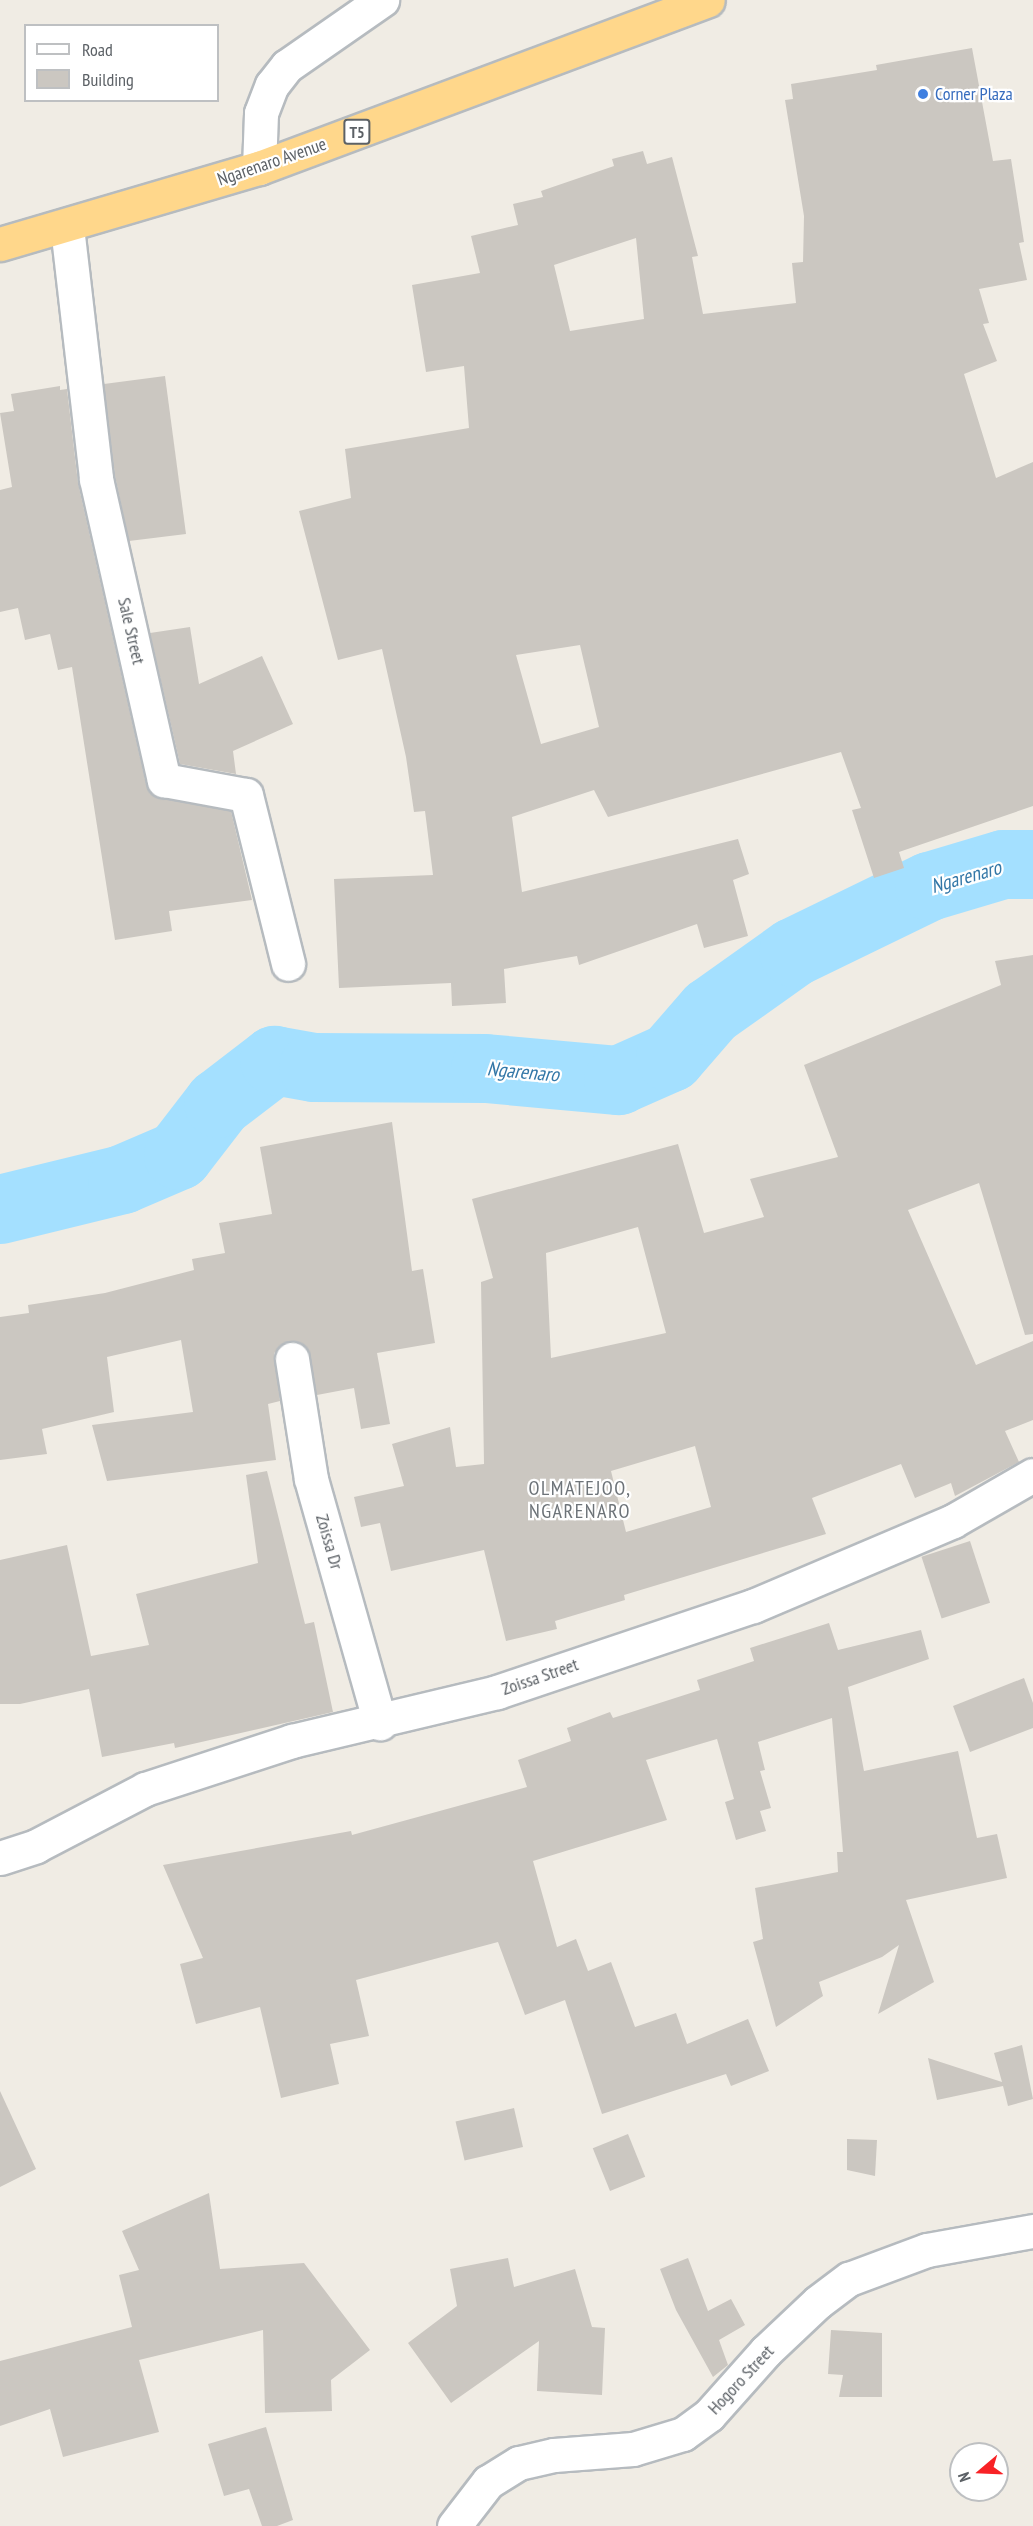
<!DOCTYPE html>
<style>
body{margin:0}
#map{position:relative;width:1033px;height:2526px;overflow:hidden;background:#f0ece4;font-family:"PT Sans Narrow",sans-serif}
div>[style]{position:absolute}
.river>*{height:69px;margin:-34.5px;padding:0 34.5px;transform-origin:34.5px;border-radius:34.5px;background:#a4e0ff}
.building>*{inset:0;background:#cbc7c1;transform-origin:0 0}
.roads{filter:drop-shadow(2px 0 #b6bbbf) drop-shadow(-2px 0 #b6bbbf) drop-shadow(0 2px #b6bbbf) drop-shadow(0 -2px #b6bbbf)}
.minor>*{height:33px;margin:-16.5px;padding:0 16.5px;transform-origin:16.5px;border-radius:16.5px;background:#fff}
.highway>*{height:33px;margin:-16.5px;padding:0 16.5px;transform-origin:16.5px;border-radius:16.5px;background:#ffd78b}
.dots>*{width:16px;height:16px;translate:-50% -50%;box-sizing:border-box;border:3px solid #fff;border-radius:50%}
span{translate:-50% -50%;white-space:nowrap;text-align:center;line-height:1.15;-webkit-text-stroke:4.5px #fff;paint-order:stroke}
.shield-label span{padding:2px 4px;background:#fff;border:2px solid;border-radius:4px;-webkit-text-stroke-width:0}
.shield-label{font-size:16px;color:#5c6166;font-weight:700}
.shop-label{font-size:18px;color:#366cbe}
.left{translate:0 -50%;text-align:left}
.street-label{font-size:18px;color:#5c6166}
.water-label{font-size:20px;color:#3377a7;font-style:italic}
.neighbourhood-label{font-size:20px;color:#6d7378;letter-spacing:1.5px}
.legend{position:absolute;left:24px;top:24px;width:195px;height:78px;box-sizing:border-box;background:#fff;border:2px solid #bec0c2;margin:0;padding:8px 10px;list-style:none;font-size:18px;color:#5c6166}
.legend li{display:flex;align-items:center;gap:12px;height:30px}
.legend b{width:30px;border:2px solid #bec0c2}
.north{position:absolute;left:949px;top:2442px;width:60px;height:60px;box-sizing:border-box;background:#fff;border:2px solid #bec0c2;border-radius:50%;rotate:251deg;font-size:16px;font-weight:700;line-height:24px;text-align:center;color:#5c6166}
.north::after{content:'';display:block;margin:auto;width:21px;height:27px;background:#f82226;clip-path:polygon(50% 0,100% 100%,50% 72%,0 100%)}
</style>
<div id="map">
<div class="river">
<div style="left:0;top:1209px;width:126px;rotate:-13.8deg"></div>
<div style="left:122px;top:1179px;width:61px;rotate:-23.2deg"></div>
<div style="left:178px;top:1155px;width:66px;rotate:-52.4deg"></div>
<div style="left:218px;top:1103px;width:71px;rotate:-37.5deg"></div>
<div style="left:274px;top:1060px;width:40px;rotate:10deg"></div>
<div style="left:313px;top:1067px;width:172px;rotate:0.3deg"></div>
<div style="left:485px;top:1068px;width:134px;rotate:5.2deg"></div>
<div style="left:618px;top:1080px;width:57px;rotate:-23.9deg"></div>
<div style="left:670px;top:1057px;width:61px;rotate:-49deg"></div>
<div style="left:710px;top:1011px;width:102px;rotate:-35.4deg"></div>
<div style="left:793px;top:952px;width:151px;rotate:-25.9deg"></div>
<div style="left:929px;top:886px;width:77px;rotate:-16.6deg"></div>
<div style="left:1003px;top:864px;width:30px"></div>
</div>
<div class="building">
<div style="clip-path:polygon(evenodd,972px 48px,993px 161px,1011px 159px,1024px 242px,1019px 243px,1027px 280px,979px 289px,989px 323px,983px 324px,997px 361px,964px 374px,996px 478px,1033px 462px,1033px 806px,899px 852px,904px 868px,874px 878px,852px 810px,861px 808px,841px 752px,608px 817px,594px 790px,512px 817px,522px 892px,738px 839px,749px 874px,733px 880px,748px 936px,704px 948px,697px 924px,579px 965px,577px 956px,504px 969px,506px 1003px,452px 1006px,451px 983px,339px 988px,334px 879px,433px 875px,425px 811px,414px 812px,406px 757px,382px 649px,338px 660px,299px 511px,351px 498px,345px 449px,469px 428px,464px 366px,426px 372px,412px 285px,480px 273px,471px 236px,518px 225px,513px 204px,543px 197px,541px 191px,614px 166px,612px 159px,643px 151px,647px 164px,672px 157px,698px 256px,692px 257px,703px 314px,796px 303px,792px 263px,803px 262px,804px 216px,785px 100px,793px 99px,791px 84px,877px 70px,876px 65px,972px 48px,636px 238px,644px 319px,570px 331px,554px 265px,636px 238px,972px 48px,580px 645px,599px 727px,541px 744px,516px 655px,580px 645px)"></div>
<div style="clip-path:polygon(165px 376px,186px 534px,129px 541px,115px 476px,104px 384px)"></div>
<div style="clip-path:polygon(60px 386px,60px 390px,67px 389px,78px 483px,146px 784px,152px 794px,161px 798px,231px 811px,252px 900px,169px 911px,172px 931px,115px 940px,72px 667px,58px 670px,50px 634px,25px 640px,18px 608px,0 612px,0 490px,12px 487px,0 413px,14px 411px,11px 394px)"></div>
<div style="clip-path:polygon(190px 627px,199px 684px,262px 656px,293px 724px,233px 751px,236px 774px,180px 764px,150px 633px)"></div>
<div style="clip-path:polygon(evenodd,1033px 955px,1033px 1334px,1025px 1335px,979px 1183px,908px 1210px,976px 1365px,1033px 1341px,1033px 1420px,1005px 1431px,1019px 1462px,955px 1496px,951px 1483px,915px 1498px,901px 1464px,812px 1498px,826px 1534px,624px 1595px,625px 1600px,555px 1621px,557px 1629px,506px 1641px,484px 1550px,391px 1571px,380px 1523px,361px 1527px,354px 1497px,404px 1486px,392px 1444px,450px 1427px,456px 1467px,484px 1464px,481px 1282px,493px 1278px,472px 1199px,678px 1144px,704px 1233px,764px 1217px,750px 1179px,838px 1157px,804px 1065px,1001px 985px,995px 961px,1033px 955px,638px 1227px,666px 1333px,551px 1358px,546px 1253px,638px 1227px,1033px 955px,695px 1446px,711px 1507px,626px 1532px,611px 1471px,695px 1446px)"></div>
<div style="clip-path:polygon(392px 1122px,412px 1271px,423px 1269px,435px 1343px,377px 1353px,390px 1424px,361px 1429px,354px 1388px,317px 1395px,307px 1348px,289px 1341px,274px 1353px,280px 1401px,268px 1404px,276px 1460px,107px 1481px,92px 1425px,193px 1412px,181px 1340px,107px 1357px,114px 1412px,42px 1429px,47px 1454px,0 1460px,0 1317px,29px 1313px,28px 1305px,105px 1293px,194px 1270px,192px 1259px,225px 1253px,219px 1223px,272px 1214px,260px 1147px)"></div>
<div style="clip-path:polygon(267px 1471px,305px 1624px,314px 1622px,333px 1712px,175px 1748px,174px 1743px,102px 1757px,89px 1689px,20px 1704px,0 1704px,0 1560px,67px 1545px,91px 1656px,149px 1645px,136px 1594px,258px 1563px,246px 1475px)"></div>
<div style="left:970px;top:1541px;width:65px;height:51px;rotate:72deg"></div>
<div style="clip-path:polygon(829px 1623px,838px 1650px,921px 1630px,929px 1659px,848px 1687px,864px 1771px,958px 1751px,977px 1838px,997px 1834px,1007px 1878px,906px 1900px,934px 1982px,878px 2014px,899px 1945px,882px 1957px,819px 1982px,823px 1996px,776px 2027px,753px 1942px,763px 1939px,755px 1888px,838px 1872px,837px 1852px,843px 1852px,832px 1718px,758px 1742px,765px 1770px,760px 1771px,771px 1808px,760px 1811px,766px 1831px,736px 1840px,725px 1802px,734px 1799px,717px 1739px,646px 1760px,667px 1820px,533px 1861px,557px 1947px,576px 1939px,588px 1971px,611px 1962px,635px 2027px,676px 2013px,687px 2044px,748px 2019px,769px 2071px,731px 2086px,726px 2074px,602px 2114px,565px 2000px,525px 2015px,498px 1942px,356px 1980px,369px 2036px,330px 2044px,339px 2084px,281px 2098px,260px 2007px,196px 2024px,180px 1964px,203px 1958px,163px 1865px,351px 1831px,352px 1835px,527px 1787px,518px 1760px,571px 1741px,567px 1728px,610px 1712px,613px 1718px,700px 1690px,697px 1680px,754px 1661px,750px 1648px)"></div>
<div style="clip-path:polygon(1024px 1678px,1033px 1703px,1033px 1728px,970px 1752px,953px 1706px)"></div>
<div style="clip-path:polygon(1022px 2045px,1033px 2099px,1008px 2106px,1003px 2086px,937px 2100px,928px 2058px,1002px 2082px,994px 2053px)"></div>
<div style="clip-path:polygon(0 2091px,36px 2169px,0 2187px)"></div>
<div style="left:514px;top:2108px;width:40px;height:60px;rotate:77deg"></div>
<div style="left:628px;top:2134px;width:46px;height:38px;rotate:68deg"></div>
<div style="clip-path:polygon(847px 2139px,877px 2140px,875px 2176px,847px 2170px)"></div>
<div style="clip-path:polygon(209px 2193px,220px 2269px,304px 2263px,370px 2350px,331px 2380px,332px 2411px,265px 2413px,263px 2330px,139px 2360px,159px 2432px,63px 2457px,50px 2409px,0 2426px,0 2361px,132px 2327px,119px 2275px,139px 2270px,122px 2231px)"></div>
<div style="clip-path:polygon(508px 2258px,514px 2287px,575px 2269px,592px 2327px,605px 2328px,602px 2395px,537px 2391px,539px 2341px,451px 2403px,408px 2343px,457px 2306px,450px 2269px)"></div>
<div style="clip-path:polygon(688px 2258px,708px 2311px,731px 2299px,745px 2325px,719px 2340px,728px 2365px,713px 2377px,676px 2310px,660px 2269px)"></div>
<div style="clip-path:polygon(831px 2330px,882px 2333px,882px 2397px,839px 2397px,843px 2375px,828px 2374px)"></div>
<div style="clip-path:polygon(266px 2427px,293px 2520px,277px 2526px,262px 2526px,249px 2489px,224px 2496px,208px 2444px)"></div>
</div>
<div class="roads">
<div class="minor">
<div style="left:259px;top:168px;width:55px;rotate:-87.9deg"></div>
<div style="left:261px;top:113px;width:30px;rotate:-69deg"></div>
<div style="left:272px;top:85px;width:24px;rotate:-52deg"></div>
<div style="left:287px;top:66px;width:116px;rotate:-34.8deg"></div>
<div style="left:67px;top:227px;width:254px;rotate:83.4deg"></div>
<div style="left:96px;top:479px;width:309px;rotate:77.3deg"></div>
<div style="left:164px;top:780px;width:83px;rotate:10.4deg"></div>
<div style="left:246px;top:795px;width:174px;rotate:76deg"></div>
<div style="left:292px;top:1359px;width:121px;rotate:81deg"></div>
<div style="left:311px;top:1479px;width:254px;rotate:74.2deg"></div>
<div style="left:0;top:1858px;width:38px;rotate:-18deg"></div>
<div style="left:36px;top:1846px;width:123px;rotate:-27.6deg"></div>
<div style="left:145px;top:1789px;width:155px;rotate:-18.1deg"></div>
<div style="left:292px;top:1741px;width:211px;rotate:-13.4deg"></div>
<div style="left:497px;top:1692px;width:270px;rotate:-18.6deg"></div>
<div style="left:753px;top:1606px;width:217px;rotate:-23deg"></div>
<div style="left:953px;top:1521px;width:92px;rotate:-29.9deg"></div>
<div style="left:454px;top:2526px;width:56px;rotate:-52.3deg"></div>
<div style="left:488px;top:2482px;width:36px;rotate:-32deg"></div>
<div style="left:519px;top:2463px;width:36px;rotate:-13deg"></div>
<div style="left:554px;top:2455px;width:79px;rotate:-4.3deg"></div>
<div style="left:633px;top:2449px;width:52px;rotate:-16.7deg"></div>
<div style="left:683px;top:2434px;width:32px;rotate:-36deg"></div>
<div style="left:709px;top:2415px;width:86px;rotate:-48.3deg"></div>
<div style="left:766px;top:2351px;width:71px;rotate:-43.3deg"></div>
<div style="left:818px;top:2302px;width:39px;rotate:-37deg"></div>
<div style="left:849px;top:2279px;width:83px;rotate:-20.4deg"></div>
<div style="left:927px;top:2250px;width:108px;rotate:-10.2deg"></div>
</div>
<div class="highway">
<div style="left:0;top:244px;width:270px;rotate:-16.4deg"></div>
<div style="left:259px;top:168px;width:479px;rotate:-20.5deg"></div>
</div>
</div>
<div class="dots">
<div style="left:923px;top:94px;background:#3f7fe0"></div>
</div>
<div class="shield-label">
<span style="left:357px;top:132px">T5</span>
</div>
<div class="shop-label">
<span class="left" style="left:935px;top:94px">Corner Plaza</span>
</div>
<div class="street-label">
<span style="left:272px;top:162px;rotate:-19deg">Ngarenaro Avenue</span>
<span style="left:131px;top:631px;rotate:77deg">Sale Street</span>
<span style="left:329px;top:1542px;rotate:74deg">Zoissa Dr</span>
<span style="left:540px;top:1677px;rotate:-19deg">Zoissa Street</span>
<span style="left:741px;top:2380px;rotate:-47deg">Hogoro Street</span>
</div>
<div class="water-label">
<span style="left:966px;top:877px;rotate:-16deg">Ngarenaro</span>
<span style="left:523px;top:1072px;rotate:5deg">Ngarenaro</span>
</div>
<div class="neighbourhood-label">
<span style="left:580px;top:1500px">OLMATEJOO,<br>NGARENARO</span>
</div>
<ul class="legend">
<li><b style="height:8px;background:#fff"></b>Road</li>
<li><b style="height:16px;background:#cbc7c1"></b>Building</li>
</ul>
<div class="north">N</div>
</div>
